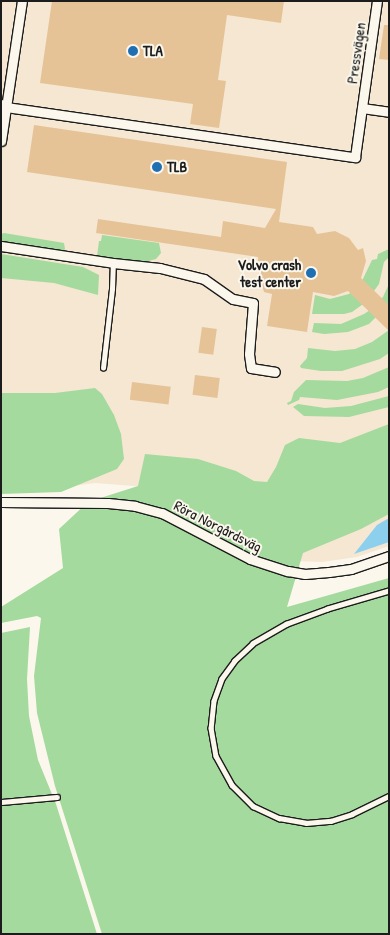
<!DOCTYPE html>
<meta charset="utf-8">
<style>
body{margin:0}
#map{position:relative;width:390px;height:935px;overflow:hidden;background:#fbf7ec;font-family:"Patrick Hand",sans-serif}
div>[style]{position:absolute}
.built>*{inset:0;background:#f5e7d2}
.green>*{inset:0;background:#a4da9d}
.water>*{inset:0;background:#8dd0ee}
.building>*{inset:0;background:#e6c397;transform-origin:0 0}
.roads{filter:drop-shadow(1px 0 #1c1c1c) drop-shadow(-1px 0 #1c1c1c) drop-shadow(0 1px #1c1c1c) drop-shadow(0 -1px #1c1c1c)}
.lane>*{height:4.5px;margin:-2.25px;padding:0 2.25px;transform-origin:2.25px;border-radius:2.25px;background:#fbf7ec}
.street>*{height:9px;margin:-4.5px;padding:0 4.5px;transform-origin:4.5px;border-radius:4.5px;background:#fbf7ec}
.dots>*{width:14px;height:14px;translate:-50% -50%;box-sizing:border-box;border:2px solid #fbf7ec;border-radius:50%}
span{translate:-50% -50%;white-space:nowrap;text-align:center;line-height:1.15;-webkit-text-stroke:4px #fbf7ec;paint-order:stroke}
.poi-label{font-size:15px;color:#1c1c1c;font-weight:700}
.left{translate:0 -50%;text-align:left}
.right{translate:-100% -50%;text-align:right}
.street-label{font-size:15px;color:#1c1c1c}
.frame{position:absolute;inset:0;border:2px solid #1c1c1c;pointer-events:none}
</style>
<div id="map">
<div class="built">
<div style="clip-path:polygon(1px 1px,389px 1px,389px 546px,357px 557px,322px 562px,296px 561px,147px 487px,95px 483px,65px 487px,1px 490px)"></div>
</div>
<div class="green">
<div style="clip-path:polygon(4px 233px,64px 243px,65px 249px,62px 252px,5px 243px,1px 241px,1px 234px)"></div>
<div style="clip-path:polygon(102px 235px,159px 243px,161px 253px,156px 259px,141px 263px,97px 257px,99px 241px,101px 241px)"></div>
<div style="clip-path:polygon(389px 249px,389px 257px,384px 262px,379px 284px,366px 302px,352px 312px,344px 314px,312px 314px,315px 295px,330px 299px,349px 294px,361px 283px,372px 260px,377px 259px,378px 254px)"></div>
<div style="clip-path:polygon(1px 254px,83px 267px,99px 275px,98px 295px,54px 283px,1px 278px)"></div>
<div style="clip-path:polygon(389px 284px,389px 304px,369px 324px,348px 332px,324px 334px,312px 332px,314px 323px,341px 324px,364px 314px,373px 308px,383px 297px)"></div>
<div style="clip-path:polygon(389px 330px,389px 353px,380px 359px,342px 371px,321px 371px,301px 368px,300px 366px,307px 358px,308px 348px,335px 351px,355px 349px,372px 342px)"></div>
<div style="clip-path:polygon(389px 367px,389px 387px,378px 392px,337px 400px,300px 397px,299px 400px,288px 405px,287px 403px,291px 401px,294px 392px,306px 380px,347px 381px,363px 378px)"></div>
<div style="clip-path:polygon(95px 388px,102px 394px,114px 415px,121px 434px,124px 459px,117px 469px,61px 492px,1px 494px,1px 393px,55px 393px)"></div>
<div style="clip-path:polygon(389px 396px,389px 407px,349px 417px,304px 416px,293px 407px,298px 404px,325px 408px,351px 406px)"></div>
<div style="clip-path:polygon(389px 424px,389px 514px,361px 529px,303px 553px,287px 607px,389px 578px,389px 934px,102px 934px,55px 786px,37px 713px,34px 676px,41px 618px,37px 616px,1px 623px,1px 607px,63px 568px,59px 529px,88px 502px,138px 486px,145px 454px,198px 459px,236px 471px,254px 481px,267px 482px,276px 467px,285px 445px,299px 438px,340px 443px)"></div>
<div style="clip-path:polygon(30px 627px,27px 679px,29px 716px,38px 760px,56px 804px,97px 934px,1px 934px,1px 633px)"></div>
</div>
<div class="water">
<div style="clip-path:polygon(389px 518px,389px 542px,354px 554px,377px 525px)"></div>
</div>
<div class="building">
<div style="clip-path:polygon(52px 1px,284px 1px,281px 23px,227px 15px,218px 80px,226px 81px,219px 128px,190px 124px,193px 104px,40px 83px)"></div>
<div style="clip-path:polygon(384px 25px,389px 25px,389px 60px,379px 59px)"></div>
<div style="clip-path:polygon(34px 125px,287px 162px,279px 222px,313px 227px,317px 234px,335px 231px,349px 238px,358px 250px,363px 248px,366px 261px,361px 278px,389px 305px,389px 331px,348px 291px,334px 296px,313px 292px,307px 332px,267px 326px,272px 294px,264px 292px,259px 275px,258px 257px,96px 233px,98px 219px,221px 237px,223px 221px,265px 228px,276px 209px,27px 172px)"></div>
<div style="left:202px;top:327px;width:15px;height:26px;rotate:8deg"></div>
<div style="left:195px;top:375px;width:25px;height:20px;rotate:7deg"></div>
<div style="left:132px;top:382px;width:39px;height:18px;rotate:7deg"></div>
</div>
<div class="roads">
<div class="lane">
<div style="left:103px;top:368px;width:80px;rotate:-83.5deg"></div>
<div style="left:112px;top:289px;width:26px;rotate:-88deg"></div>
<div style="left:389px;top:591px;width:64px;rotate:163.6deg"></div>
<div style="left:328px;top:609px;width:44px;rotate:159.9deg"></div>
<div style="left:287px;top:624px;width:39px;rotate:150deg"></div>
<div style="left:253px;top:644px;width:25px;rotate:137deg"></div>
<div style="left:235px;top:661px;width:22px;rotate:126deg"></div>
<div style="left:222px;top:679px;width:23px;rotate:110deg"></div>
<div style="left:214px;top:701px;width:27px;rotate:96deg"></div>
<div style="left:211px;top:728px;width:28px;rotate:80deg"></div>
<div style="left:216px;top:756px;width:33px;rotate:61deg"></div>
<div style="left:232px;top:785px;width:30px;rotate:45deg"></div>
<div style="left:253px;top:806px;width:29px;rotate:25deg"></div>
<div style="left:279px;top:818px;width:27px;rotate:10deg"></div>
<div style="left:306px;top:823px;width:25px;rotate:-5deg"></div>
<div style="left:331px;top:821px;width:22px;rotate:-18deg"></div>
<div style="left:352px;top:814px;width:41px;rotate:-25.9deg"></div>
<div style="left:1px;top:802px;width:56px;rotate:-5.1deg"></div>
</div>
<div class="street">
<div style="left:1px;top:104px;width:6px;rotate:31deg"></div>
<div style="left:6px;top:107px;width:353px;rotate:8.2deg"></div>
<div style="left:355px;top:157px;width:158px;rotate:-82deg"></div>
<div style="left:362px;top:108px;width:27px;rotate:8deg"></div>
<div style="left:1px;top:141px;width:142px;rotate:-81.5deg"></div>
<div style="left:1px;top:246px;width:113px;rotate:8.6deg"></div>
<div style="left:113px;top:263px;width:47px;rotate:6.1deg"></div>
<div style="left:160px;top:268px;width:45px;rotate:14deg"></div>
<div style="left:204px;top:279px;width:35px;rotate:35deg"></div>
<div style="left:233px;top:299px;width:20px;rotate:11deg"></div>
<div style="left:253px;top:303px;width:51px;rotate:94.5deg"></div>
<div style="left:249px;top:354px;width:14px;rotate:82deg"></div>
<div style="left:251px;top:368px;width:24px;rotate:9deg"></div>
<div style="left:1px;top:502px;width:107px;rotate:0.5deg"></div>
<div style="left:108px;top:503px;width:27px;rotate:6deg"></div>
<div style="left:135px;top:506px;width:28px;rotate:15deg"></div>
<div style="left:162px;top:513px;width:99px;rotate:27.6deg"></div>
<div style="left:250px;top:559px;width:40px;rotate:18deg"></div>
<div style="left:288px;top:571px;width:17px;rotate:10deg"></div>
<div style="left:305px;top:574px;width:24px;rotate:-5deg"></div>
<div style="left:329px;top:572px;width:22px;rotate:-8deg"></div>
<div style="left:351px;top:569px;width:40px;rotate:-18.9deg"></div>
</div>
</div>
<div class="dots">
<div style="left:133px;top:51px;background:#1f6fb2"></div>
<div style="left:157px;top:167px;background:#1f6fb2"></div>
<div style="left:311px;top:273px;background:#1f6fb2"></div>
</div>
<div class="poi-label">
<span class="left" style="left:143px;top:51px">TLA</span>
<span class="left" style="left:167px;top:167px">TLB</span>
<span class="right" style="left:301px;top:273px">Volvo crash<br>test center</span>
</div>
<div class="street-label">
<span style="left:356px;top:53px;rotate:-82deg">Pressvägen</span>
<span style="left:218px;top:526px;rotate:27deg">Röra Norgårdsväg</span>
</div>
<div class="frame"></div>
</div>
